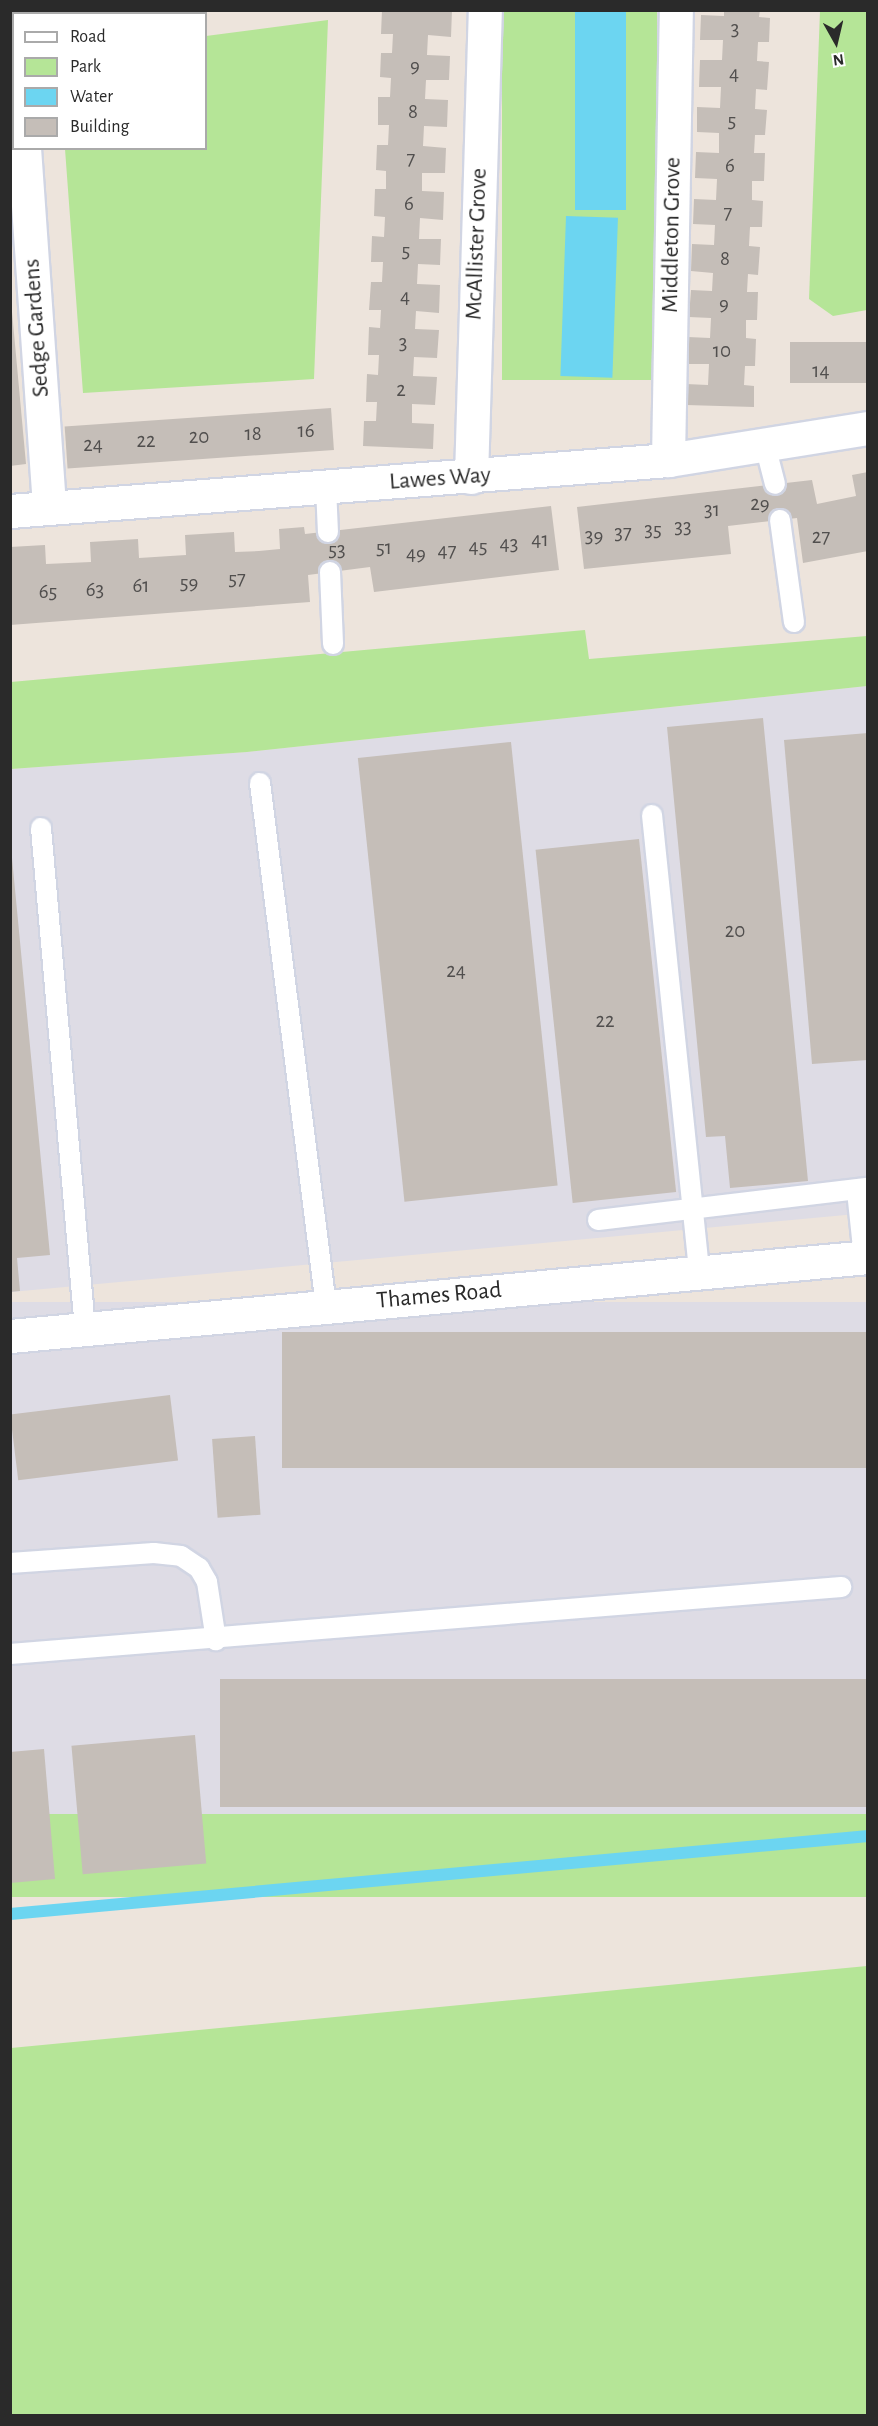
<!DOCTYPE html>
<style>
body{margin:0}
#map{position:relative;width:878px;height:2426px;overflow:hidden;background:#ede4dc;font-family:"Alegreya Sans",sans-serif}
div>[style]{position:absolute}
.industrial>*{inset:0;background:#dedce5;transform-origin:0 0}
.green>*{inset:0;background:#b5e597;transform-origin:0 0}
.water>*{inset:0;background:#6cd5f1;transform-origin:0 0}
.stream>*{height:12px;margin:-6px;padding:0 6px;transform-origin:6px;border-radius:6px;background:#6cd5f1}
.building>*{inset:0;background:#c5beb8;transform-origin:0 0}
.roads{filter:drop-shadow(2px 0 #d1d5e3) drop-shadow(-2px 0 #d1d5e3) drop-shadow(0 2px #d1d5e3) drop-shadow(0 -2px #d1d5e3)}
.service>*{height:20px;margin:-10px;padding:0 10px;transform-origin:10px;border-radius:10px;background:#fff}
.minor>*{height:33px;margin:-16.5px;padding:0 16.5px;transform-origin:16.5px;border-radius:16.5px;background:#fff}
span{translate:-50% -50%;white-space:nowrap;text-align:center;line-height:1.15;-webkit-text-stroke:6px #fff;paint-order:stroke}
.number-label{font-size:21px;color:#514f4e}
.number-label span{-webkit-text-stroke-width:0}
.street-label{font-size:24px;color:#2a2a2a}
.frame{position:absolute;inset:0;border:12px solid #2a2a2a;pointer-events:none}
.legend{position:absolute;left:12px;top:12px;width:195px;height:138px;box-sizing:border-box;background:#fff;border:2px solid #aaa;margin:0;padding:8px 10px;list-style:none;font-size:18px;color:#2a2a2a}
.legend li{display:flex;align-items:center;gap:12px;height:30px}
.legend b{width:30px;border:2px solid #aaa}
.north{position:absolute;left:806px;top:12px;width:60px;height:60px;-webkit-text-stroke:4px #fff;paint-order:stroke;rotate:172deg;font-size:16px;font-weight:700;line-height:24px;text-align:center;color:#2a2a2a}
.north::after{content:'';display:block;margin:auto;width:21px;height:27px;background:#2a2a2a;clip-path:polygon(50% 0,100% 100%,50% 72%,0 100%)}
</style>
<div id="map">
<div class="industrial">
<div style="clip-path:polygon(867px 686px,867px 1213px,11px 1292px,11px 769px,247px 752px)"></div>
<div style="left:867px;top:1302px;width:512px;height:860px;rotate:90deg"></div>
</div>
<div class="green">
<div style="left:502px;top:11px;width:155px;height:369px"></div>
<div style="clip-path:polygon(820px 11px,868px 11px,867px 310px,833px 316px,809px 299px)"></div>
<div style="clip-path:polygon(328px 20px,314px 379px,83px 393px,65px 149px,206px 148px,206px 36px)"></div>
<div style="clip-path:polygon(585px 630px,589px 659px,867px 636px,867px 686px,247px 752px,11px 769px,11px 682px)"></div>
<div style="left:867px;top:1814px;width:83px;height:860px;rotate:90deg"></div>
<div style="clip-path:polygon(867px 1966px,867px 2415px,11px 2415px,11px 2048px)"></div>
</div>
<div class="water">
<div style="left:575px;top:11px;width:51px;height:199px"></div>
<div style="left:566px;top:216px;width:52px;height:160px;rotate:2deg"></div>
</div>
<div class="stream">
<div style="left:10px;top:1914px;width:862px;rotate:-5.19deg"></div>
</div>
<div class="building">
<div style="clip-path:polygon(382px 10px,452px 10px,451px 37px,428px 35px,427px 55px,450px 56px,449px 80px,426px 80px,425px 99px,448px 100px,447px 127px,424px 126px,423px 146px,446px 148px,445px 173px,422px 173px,422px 191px,444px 192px,443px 220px,420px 218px,419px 239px,441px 239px,440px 265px,418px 264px,417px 284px,440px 285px,439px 313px,416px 311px,415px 329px,439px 330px,437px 358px,414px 357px,413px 376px,437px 377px,435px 405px,412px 404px,412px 423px,434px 424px,433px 449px,363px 446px,364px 421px,376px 421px,377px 402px,366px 402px,367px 374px,378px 375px,379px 355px,368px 355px,369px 327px,380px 328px,381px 310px,369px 310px,371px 282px,382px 282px,383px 262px,371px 262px,372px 236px,384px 237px,385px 217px,374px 216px,375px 189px,386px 189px,386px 171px,376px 170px,377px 145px,388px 145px,389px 125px,378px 125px,378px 97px,390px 97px,391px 78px,380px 77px,381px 53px,392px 53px,393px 34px,381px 34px)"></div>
<div style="clip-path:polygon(724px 10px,760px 10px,759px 17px,770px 18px,769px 42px,758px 42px,757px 61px,769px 62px,767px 90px,756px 89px,755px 109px,767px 110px,765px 135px,755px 135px,754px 153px,765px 153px,764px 181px,752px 181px,752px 200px,763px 201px,762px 227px,750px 227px,749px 246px,760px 247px,758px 275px,748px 274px,747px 292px,758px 292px,757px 320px,746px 320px,746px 338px,756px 339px,755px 366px,745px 366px,744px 385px,754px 386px,754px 407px,686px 405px,686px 384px,708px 385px,709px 364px,687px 364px,688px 337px,710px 338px,711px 318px,689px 317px,691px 290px,712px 291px,713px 273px,691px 271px,692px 244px,714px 245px,715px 225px,693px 224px,694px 199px,716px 200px,717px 179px,695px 178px,696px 152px,719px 153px,719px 133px,697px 132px,697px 107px,720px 108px,721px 87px,699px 87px,700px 60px,722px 60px,723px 40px,700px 40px,701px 15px,724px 16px)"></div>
<div style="clip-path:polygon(10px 290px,26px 464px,10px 466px)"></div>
<div style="left:868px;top:342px;width:41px;height:78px;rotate:90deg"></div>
<div style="left:331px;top:408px;width:42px;height:267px;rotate:86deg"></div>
<div style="clip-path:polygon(868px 472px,868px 551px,803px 563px,797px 518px,728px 526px,731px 554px,584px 569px,577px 507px,812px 480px,817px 504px,856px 496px,852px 475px)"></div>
<div style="clip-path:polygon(551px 506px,559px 570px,374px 592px,370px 567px,308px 575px,310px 602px,10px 625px,10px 547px,45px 545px,46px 564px,91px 562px,90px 542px,138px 539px,139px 558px,186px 555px,185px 535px,234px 532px,235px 552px,259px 551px,280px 549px,279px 529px,304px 527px,305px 534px)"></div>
<div style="clip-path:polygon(763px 718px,808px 1181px,730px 1188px,725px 1136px,706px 1137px,667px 727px)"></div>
<div style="clip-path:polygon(868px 733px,868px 1060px,812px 1064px,784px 740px)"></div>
<div style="left:511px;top:742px;width:446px;height:154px;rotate:84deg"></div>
<div style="clip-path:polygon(10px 837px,50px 1255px,17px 1258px,20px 1291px,10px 1292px)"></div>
<div style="left:639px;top:839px;width:355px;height:104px;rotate:84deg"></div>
<div style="left:868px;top:1332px;width:136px;height:586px;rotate:90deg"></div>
<div style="left:170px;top:1395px;width:66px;height:161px;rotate:83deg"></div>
<div style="left:255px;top:1436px;width:79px;height:43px;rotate:86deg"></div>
<div style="left:868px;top:1679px;width:128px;height:648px;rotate:90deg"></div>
<div style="left:195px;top:1735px;width:129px;height:124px;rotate:85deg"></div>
<div style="clip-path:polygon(44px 1749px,55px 1879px,10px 1883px,10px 1752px)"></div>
</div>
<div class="roads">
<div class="service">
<div style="left:765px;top:445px;width:40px;rotate:75.6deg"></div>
<div style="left:326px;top:487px;width:45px;rotate:87.5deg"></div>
<div style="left:780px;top:520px;width:103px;rotate:82.2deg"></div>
<div style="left:330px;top:572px;width:72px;rotate:87.6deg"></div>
<div style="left:260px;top:783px;width:527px;rotate:82.81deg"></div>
<div style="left:652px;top:815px;width:460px;rotate:84.1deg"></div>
<div style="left:41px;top:828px;width:503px;rotate:84.98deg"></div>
<div style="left:857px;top:1191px;width:67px;rotate:84deg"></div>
<div style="left:598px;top:1220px;width:272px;rotate:-6.8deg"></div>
<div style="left:10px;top:1563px;width:144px;rotate:-4deg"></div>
<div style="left:154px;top:1553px;width:27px;rotate:6deg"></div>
<div style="left:181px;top:1556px;width:22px;rotate:34deg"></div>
<div style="left:199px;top:1568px;width:16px;rotate:60deg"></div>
<div style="left:207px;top:1582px;width:59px;rotate:81.2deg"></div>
<div style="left:10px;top:1654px;width:834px;rotate:-4.61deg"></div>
</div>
<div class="minor">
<div style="left:20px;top:10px;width:4px;rotate:90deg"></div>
<div style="left:24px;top:148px;width:360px;rotate:86deg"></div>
<div style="left:668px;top:460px;width:450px;rotate:-89deg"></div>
<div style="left:471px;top:477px;width:467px;rotate:-88.3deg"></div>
<div style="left:10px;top:511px;width:660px;rotate:-4.43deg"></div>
<div style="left:668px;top:460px;width:203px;rotate:-9.1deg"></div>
<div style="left:10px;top:1336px;width:862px;rotate:-5.26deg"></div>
</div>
</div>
<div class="number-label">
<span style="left:735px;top:29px">3</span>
<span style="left:415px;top:66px">9</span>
<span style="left:734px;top:74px">4</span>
<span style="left:413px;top:112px">8</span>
<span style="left:732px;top:121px">5</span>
<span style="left:411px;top:159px">7</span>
<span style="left:730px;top:166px">6</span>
<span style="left:409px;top:204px">6</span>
<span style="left:728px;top:213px">7</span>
<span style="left:406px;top:251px">5</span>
<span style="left:725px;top:259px">8</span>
<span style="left:405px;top:297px">4</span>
<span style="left:724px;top:304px">9</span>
<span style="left:403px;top:343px">3</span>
<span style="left:722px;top:351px">10</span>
<span style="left:821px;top:371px">14</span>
<span style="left:401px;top:390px">2</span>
<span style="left:306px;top:431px">16</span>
<span style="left:253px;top:434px">18</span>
<span style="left:199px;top:437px">20</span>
<span style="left:146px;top:441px">22</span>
<span style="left:93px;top:445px">24</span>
<span style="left:760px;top:504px">29</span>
<span style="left:712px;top:510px">31</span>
<span style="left:683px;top:527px">33</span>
<span style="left:653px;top:530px">35</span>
<span style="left:623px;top:533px">37</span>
<span style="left:594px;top:536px">39</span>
<span style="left:821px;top:537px">27</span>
<span style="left:540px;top:540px">41</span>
<span style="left:509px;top:544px">43</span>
<span style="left:478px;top:547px">45</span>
<span style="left:384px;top:548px">51</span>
<span style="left:337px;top:550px">53</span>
<span style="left:447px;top:551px">47</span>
<span style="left:416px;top:554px">49</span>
<span style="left:237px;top:579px">57</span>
<span style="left:189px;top:583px">59</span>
<span style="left:141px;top:586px">61</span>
<span style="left:95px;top:590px">63</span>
<span style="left:48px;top:592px">65</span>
<span style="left:735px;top:931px">20</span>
<span style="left:456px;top:971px">24</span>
<span style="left:605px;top:1021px">22</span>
</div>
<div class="street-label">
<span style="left:672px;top:235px;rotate:-89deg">Middleton Grove</span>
<span style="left:477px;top:244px;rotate:-88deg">McAllister Grove</span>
<span style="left:37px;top:328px;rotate:-94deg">Sedge Gardens</span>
<span style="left:440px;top:479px;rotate:-4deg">Lawes Way</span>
<span style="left:439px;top:1296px;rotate:-5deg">Thames Road</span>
</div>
<div class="frame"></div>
<ul class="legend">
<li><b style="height:8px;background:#fff"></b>Road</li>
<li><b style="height:16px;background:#b5e597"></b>Park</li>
<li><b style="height:16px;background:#6cd5f1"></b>Water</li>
<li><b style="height:16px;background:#c5beb8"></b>Building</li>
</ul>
<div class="north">N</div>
</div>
